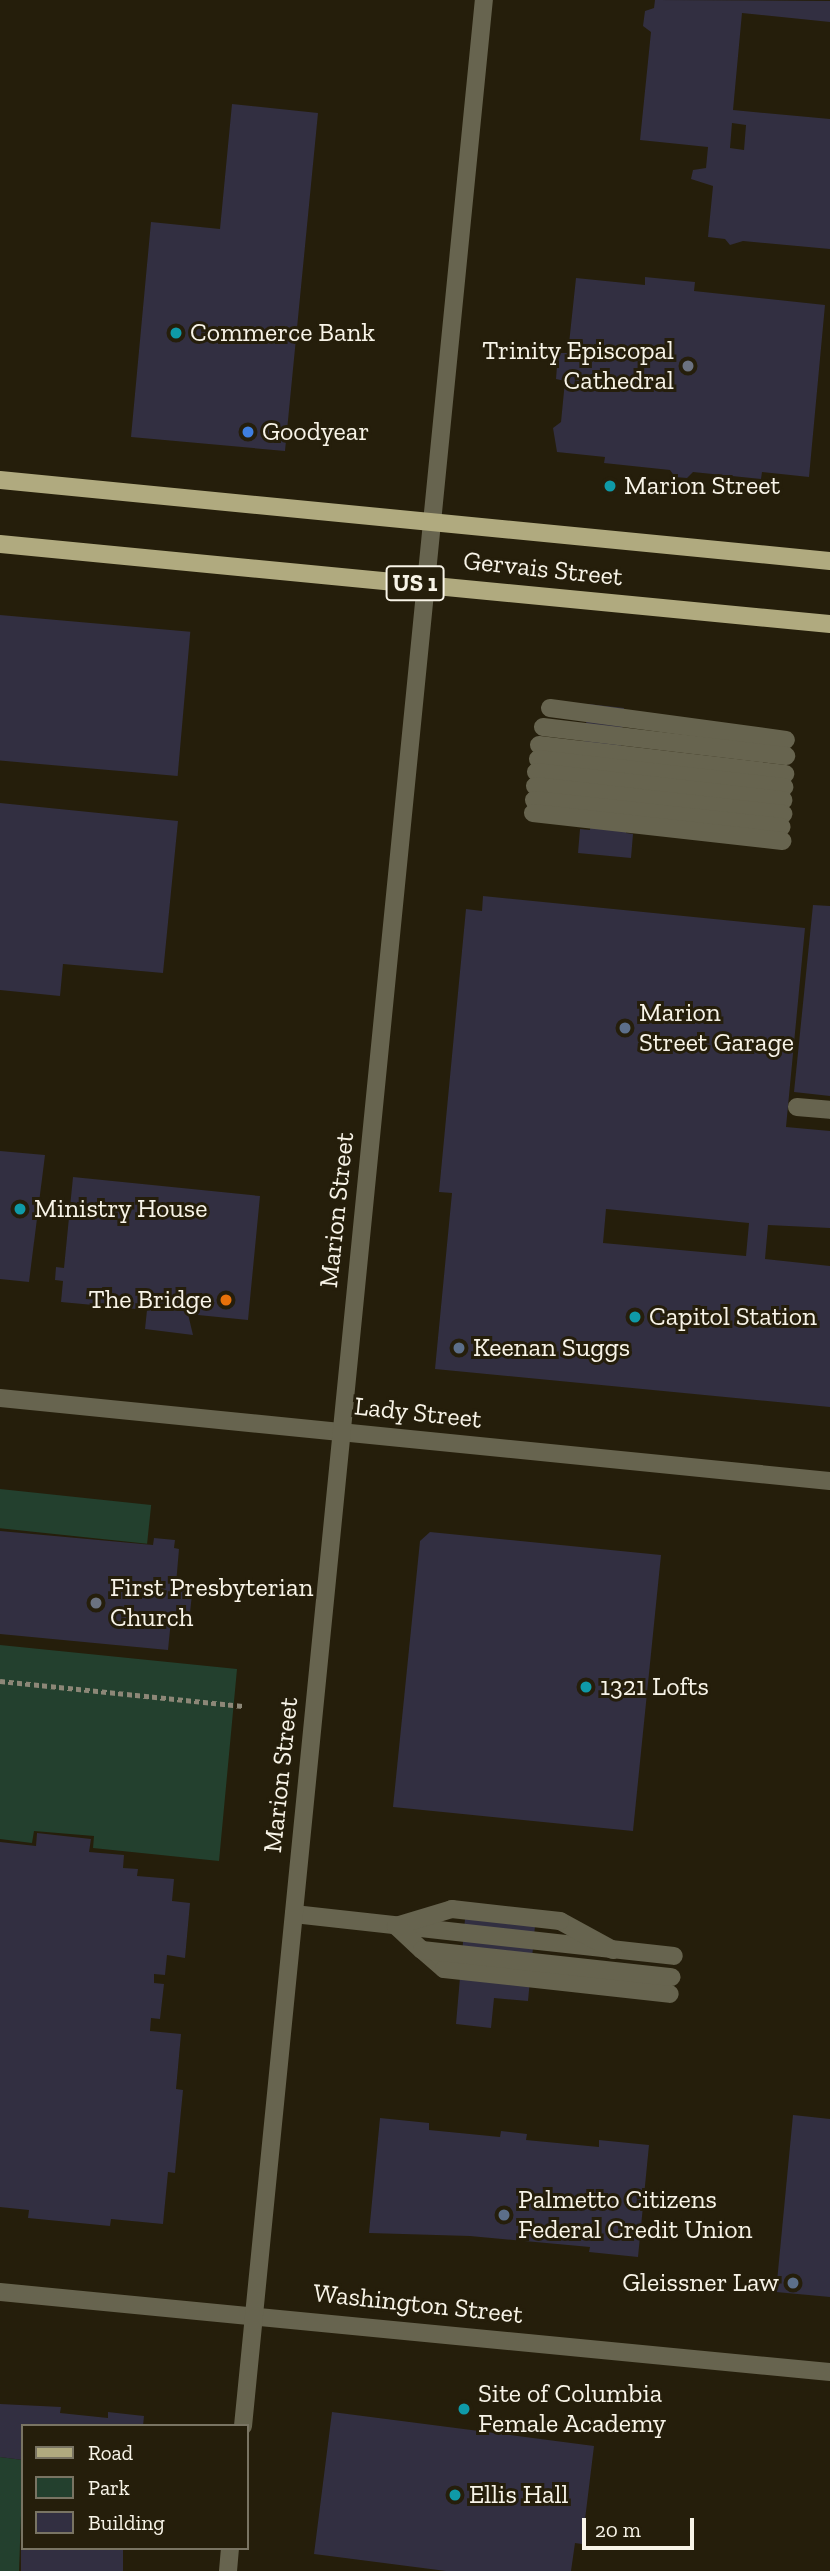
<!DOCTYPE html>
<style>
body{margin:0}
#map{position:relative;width:830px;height:2571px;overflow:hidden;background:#251e0b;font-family:"Zilla Slab",serif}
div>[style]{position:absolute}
.green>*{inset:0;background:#23402e;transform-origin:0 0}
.building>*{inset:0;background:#322f41;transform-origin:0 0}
.path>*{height:4.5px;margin-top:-2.25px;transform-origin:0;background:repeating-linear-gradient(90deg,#8c8777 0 5px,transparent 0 8.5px)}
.minor>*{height:18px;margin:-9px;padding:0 9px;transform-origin:9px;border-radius:9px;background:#67644f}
.major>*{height:18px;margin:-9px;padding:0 9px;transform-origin:9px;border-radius:9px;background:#b0aa7f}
.dots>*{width:19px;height:19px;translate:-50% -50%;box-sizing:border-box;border:4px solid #251e0b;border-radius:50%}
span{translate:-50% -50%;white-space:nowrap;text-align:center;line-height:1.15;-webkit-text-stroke:6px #251e0b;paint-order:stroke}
.shield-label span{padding:2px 5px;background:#251e0b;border:2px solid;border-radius:5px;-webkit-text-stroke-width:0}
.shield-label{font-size:24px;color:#f8f4e8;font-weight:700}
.poi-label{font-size:26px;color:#f8f4e8}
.left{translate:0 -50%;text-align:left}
.right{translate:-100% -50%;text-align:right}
.street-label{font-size:26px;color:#f8f4e8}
.legend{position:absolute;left:21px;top:2424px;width:228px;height:126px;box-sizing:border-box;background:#251e0b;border:2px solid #797463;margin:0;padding:9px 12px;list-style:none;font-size:21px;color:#f8f4e8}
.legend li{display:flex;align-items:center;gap:14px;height:35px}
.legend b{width:35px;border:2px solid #797463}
.scale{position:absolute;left:582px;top:2518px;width:112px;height:32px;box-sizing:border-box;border:4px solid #f8f4e8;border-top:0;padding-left:9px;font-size:21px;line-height:24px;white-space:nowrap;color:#f8f4e8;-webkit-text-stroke:5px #251e0b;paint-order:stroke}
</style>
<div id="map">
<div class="green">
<div style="left:0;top:1489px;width:152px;height:39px;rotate:6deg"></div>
<div style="clip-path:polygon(0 1645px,237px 1669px,219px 1861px,93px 1848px,94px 1836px,34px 1831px,32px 1843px,0 1839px)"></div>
<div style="clip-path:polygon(0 2457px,23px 2460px,19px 2571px,0 2571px)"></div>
</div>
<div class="building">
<div style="clip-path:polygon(evenodd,655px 0,830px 1px,830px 22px,742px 13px,733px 110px,830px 119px,830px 249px,743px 241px,730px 245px,725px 239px,708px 237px,713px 186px,691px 179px,693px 170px,706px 168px,708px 147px,640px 140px,651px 32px,643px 26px,645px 11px,654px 8px,655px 0,732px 123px,746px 125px,744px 150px,730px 148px,732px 123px)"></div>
<div style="clip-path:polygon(232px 104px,318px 113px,285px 451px,131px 437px,151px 222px,220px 229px)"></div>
<div style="clip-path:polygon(645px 277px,695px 282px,694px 291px,825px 305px,809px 477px,762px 472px,761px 479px,693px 472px,687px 478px,675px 477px,670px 470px,604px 463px,605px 457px,557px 452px,553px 428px,561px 422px,565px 381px,556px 379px,558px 353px,568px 353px,576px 278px,645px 285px)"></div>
<div style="left:0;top:615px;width:191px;height:145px;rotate:5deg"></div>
<div style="clip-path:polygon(588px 704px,624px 708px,621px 746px,629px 817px,626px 833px,633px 834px,631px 858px,578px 853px,580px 829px,590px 830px,591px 814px,584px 745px)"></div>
<div style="clip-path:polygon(0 803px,178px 821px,163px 973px,63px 964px,60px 996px,0 990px)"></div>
<div style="clip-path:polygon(evenodd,483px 896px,805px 928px,786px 1127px,830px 1131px,830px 1228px,768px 1225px,765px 1259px,830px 1266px,830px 1407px,435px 1369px,452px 1193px,439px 1192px,466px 909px,482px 911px,483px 896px,606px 1209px,749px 1223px,746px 1256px,603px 1243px,606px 1209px)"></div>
<div style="clip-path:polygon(813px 905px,830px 906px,830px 1096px,794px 1092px)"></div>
<div style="clip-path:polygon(0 1151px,45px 1155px,29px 1282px,0 1279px)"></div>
<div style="clip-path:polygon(73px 1177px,260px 1196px,248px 1320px,188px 1314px,193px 1335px,145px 1329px,147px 1310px,61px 1302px,63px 1281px,55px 1280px,56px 1267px,64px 1268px)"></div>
<div style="clip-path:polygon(0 1531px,153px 1545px,154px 1538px,175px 1540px,174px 1548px,179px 1549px,176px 1584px,193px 1585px,189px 1622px,171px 1620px,168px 1650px,0 1634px)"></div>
<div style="clip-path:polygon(430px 1532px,661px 1555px,633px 1831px,393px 1807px,420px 1541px)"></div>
<div style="clip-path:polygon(37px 1833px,91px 1839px,89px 1852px,124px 1855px,123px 1868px,138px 1869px,137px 1876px,174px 1879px,172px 1901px,190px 1903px,185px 1958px,167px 1955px,165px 1975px,154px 1974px,154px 1983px,164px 1984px,160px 2019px,151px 2018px,150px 2031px,181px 2034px,176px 2089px,183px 2090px,175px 2173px,168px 2172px,163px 2224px,111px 2219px,110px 2226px,28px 2218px,29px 2210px,0 2207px,0 1842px,36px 1846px)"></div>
<div style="clip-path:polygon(465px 1919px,535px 1926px,528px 2001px,494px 1998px,491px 2028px,456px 2024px)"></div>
<div style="clip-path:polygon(793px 2115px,830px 2119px,830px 2297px,776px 2292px)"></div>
<div style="clip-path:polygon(380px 2118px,429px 2123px,429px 2130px,500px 2137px,501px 2131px,527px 2134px,526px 2140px,599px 2147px,599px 2140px,649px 2145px,638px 2257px,589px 2252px,590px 2247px,470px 2236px,369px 2233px)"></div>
<div style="clip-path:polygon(0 2404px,61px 2407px,60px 2413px,108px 2418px,108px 2412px,144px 2416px,143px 2426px,23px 2426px,23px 2460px,0 2457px)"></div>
<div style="clip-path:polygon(332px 2412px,594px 2446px,582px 2544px,575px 2543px,571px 2571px,446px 2571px,314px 2554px)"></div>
<div style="left:21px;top:2548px;width:102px;height:23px"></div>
</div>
<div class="path">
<div style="left:0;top:1681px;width:244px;rotate:5.9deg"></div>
</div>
<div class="minor">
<div style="left:550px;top:708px;width:238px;rotate:7.7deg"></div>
<div style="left:543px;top:727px;width:245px;rotate:6.8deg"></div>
<div style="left:539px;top:745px;width:248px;rotate:6.7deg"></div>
<div style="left:538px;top:759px;width:248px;rotate:6.5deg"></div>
<div style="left:536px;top:772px;width:249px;rotate:6.5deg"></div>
<div style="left:535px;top:786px;width:250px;rotate:6.4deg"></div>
<div style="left:534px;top:800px;width:249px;rotate:6.2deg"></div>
<div style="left:533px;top:813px;width:251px;rotate:6.4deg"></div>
<div style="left:797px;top:1107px;width:33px;rotate:5deg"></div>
<div style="left:0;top:1398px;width:834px;rotate:5.71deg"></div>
<div style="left:294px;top:1914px;width:382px;rotate:6.3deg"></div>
<div style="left:422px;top:1950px;width:29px;rotate:41deg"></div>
<div style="left:444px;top:1969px;width:227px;rotate:6.3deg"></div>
<div style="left:613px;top:1950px;width:60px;rotate:-151.3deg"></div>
<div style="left:560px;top:1921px;width:109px;rotate:-173.7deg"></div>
<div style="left:452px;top:1909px;width:59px;rotate:163.1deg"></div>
<div style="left:396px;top:1926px;width:35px;rotate:43deg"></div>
<div style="left:422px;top:1950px;width:251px;rotate:6.2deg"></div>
<div style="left:0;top:2292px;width:834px;rotate:5.51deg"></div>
<div style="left:243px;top:2426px;width:2438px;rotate:-84.33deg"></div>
<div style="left:228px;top:2571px;width:23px;rotate:-85deg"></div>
</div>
<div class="major">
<div style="left:0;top:480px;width:834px;rotate:5.57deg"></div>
<div style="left:0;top:544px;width:834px;rotate:5.51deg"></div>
</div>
<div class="dots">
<div style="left:176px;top:333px;background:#0f9aa8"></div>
<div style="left:688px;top:366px;background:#6b7280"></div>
<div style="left:248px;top:432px;background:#3f7fe0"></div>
<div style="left:610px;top:486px;background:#0f9aa8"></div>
<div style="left:625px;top:1028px;background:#5c6f8a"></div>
<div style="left:20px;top:1209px;background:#0f9aa8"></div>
<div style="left:226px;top:1300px;background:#e8710a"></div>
<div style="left:635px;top:1317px;background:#0f9aa8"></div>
<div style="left:459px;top:1348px;background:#5c6f8a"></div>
<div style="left:96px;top:1603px;background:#6b7280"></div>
<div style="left:586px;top:1687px;background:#0f9aa8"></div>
<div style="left:504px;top:2215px;background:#5c6f8a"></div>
<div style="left:793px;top:2283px;background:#5c6f8a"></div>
<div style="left:464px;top:2409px;background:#0f9aa8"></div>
<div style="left:455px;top:2495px;background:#0f9aa8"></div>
</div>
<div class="shield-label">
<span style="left:415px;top:583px">US 1</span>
</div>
<div class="poi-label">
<span class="left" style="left:190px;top:333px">Commerce Bank</span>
<span class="right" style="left:674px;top:366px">Trinity Episcopal<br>Cathedral</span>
<span class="left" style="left:262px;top:432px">Goodyear</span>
<span class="left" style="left:624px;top:486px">Marion Street</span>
<span class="left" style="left:639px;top:1028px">Marion<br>Street Garage</span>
<span class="left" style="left:34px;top:1209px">Ministry House</span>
<span class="right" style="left:212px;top:1300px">The Bridge</span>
<span class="left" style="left:649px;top:1317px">Capitol Station</span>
<span class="left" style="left:473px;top:1348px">Keenan Suggs</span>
<span class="left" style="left:110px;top:1603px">First Presbyterian<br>Church</span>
<span class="left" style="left:600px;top:1687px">1321 Lofts</span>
<span class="left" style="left:518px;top:2215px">Palmetto Citizens<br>Federal Credit Union</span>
<span class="right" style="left:779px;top:2283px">Gleissner Law</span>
<span class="left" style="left:478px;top:2409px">Site of Columbia<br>Female Academy</span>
<span class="left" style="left:469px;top:2495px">Ellis Hall</span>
</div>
<div class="street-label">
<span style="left:543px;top:569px;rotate:6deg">Gervais Street</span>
<span style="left:337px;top:1210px;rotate:-84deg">Marion Street</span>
<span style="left:418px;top:1413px;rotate:6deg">Lady Street</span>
<span style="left:281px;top:1775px;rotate:-84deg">Marion Street</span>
<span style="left:418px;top:2304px;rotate:6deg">Washington Street</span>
</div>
<ul class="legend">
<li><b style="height:9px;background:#b0aa7f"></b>Road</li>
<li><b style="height:19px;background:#23402e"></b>Park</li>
<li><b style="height:19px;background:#322f41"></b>Building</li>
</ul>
<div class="scale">20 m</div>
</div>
